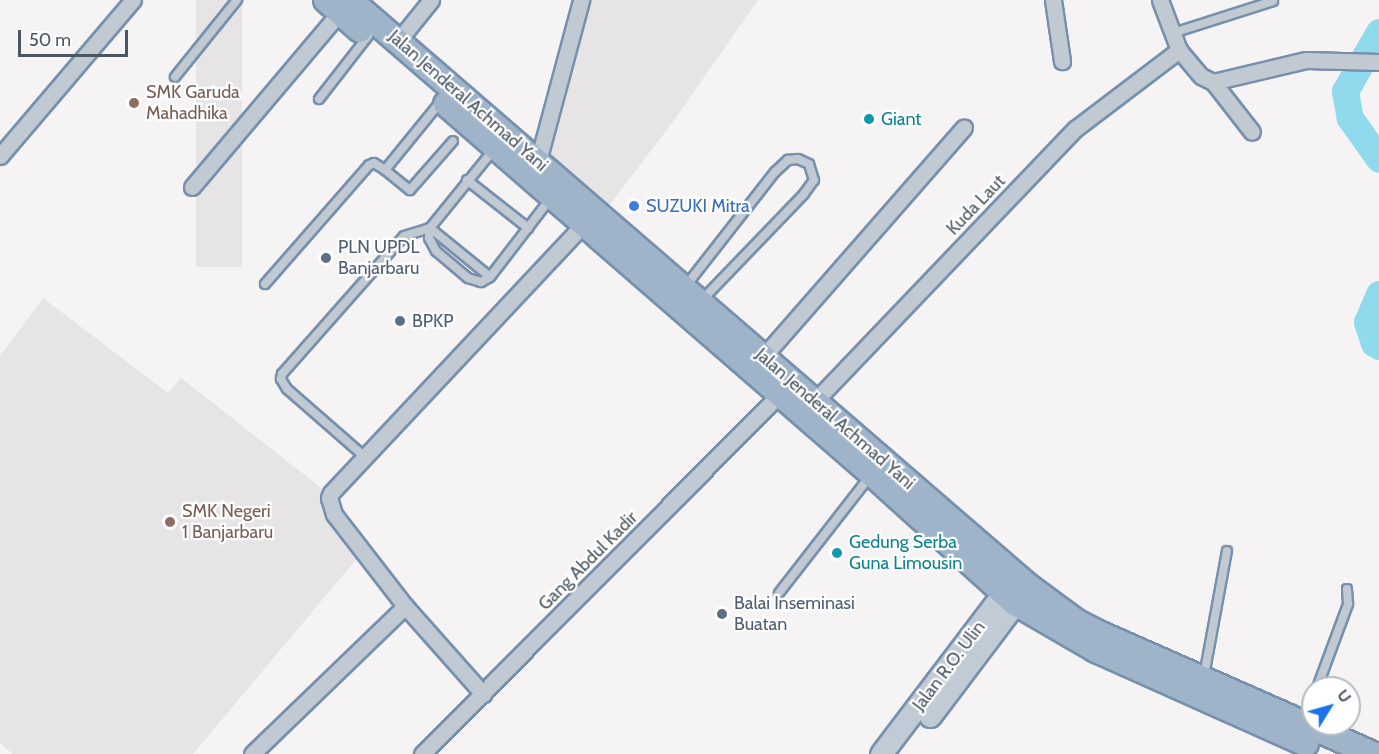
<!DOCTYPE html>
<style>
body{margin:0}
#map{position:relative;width:1379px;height:754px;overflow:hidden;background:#f5f3f3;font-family:Cabin,sans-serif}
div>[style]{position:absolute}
.education>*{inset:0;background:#e6e4e5;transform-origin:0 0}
.river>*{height:27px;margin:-13.5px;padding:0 13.5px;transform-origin:13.5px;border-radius:13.5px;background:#90daee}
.roads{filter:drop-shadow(2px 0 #7690ad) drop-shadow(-2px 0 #7690ad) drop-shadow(0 2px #7690ad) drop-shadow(0 -2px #7690ad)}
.service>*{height:8px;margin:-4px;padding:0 4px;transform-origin:4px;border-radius:4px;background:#c1cad2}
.minor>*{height:15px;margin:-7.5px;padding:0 7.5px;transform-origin:7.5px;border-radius:7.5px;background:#c1cad2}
.secondary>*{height:21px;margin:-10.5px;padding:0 10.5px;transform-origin:10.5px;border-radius:10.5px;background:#c1cbd6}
.trunk>*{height:24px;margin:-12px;padding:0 12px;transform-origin:12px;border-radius:12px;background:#9fb4c9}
.dots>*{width:16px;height:16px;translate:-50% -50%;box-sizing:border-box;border:3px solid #fff;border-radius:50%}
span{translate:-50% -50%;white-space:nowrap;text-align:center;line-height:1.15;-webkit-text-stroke:4.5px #fff;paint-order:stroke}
.education-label{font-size:18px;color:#785e54}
.left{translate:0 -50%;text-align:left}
.street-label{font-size:18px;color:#4a5661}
.culture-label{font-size:18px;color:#0d838f}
.shop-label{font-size:18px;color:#366cbe}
.service-label{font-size:18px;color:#4e5e75}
.north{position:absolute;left:1301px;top:676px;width:60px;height:60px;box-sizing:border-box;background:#fff;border:2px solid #b7bbc0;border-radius:50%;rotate:53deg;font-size:16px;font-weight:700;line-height:24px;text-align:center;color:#4a5661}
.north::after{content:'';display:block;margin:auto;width:21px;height:27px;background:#1a73e8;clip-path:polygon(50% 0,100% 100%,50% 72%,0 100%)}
.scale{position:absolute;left:18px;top:30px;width:110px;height:27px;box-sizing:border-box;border:3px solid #4a5661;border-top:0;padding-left:8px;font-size:18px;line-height:21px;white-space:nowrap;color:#4a5661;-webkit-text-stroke:4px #fff;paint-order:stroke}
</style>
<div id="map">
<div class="education">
<div style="left:196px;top:0;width:46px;height:267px"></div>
<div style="clip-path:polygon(585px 0,758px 0,672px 123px,605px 211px,544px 154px)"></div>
<div style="clip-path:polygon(43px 298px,168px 393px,181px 378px,320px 487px,359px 556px,193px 754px,13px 754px,0 743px,0 356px)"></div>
</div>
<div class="river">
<div style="left:1379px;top:32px;width:68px;rotate:120deg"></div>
<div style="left:1345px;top:91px;width:27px;rotate:80deg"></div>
<div style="left:1350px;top:118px;width:50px;rotate:54.7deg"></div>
<div style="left:1379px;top:294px;width:30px;rotate:113deg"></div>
<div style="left:1367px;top:322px;width:22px;rotate:72deg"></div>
<div style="left:1374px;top:343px;width:6px;rotate:31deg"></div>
</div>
<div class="roads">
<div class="service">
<div style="left:1173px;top:33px;width:105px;rotate:-17.7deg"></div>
<div style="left:175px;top:77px;width:99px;rotate:-51.2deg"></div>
<div style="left:319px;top:99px;width:80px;rotate:-52.1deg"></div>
<div style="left:495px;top:148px;width:103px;rotate:129.1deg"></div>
<div style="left:430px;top:228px;width:77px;rotate:39.2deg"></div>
<div style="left:490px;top:277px;width:98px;rotate:-52.4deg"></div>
<div style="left:385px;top:170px;width:32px;rotate:39deg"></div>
<div style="left:410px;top:190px;width:65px;rotate:-48.7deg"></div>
<div style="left:467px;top:180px;width:78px;rotate:38.2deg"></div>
<div style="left:265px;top:284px;width:158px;rotate:-48.8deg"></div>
<div style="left:369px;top:165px;width:5px;rotate:-22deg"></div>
<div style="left:374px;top:163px;width:13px;rotate:32deg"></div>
<div style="left:385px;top:170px;width:89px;rotate:-50.9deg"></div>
<div style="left:685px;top:287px;width:146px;rotate:-52deg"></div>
<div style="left:775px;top:172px;width:18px;rotate:-43deg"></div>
<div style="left:788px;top:160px;width:10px;rotate:-6deg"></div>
<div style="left:798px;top:159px;width:12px;rotate:24deg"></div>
<div style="left:809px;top:164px;width:17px;rotate:73deg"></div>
<div style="left:814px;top:180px;width:17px;rotate:126deg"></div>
<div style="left:804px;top:194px;width:149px;rotate:133.9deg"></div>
<div style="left:365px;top:457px;width:103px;rotate:-138.9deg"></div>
<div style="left:287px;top:389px;width:12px;rotate:-121deg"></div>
<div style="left:281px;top:379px;width:5px;rotate:-79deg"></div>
<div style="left:282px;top:374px;width:184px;rotate:-48.5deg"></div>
<div style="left:404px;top:236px;width:27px;rotate:-17deg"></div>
<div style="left:430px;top:228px;width:10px;rotate:96deg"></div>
<div style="left:429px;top:238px;width:15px;rotate:62deg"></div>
<div style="left:436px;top:251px;width:42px;rotate:40.2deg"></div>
<div style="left:468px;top:278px;width:14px;rotate:17deg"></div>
<div style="left:481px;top:282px;width:10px;rotate:-29deg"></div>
<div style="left:779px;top:593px;width:150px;rotate:-52.1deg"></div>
<div style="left:1204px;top:676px;width:127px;rotate:-79.6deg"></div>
<div style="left:1317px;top:688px;width:90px;rotate:-69.7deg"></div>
<div style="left:1348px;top:604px;width:15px;rotate:-94deg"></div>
<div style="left:1306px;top:720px;width:21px;rotate:-71deg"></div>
</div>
<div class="minor">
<div style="left:1053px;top:0;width:62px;rotate:81.6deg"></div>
<div style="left:1160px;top:0;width:53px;rotate:69.2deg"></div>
<div style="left:1179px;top:50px;width:34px;rotate:50deg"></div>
<div style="left:1201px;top:76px;width:13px;rotate:27deg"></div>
<div style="left:1213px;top:82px;width:96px;rotate:-13.3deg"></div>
<div style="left:1306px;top:60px;width:73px;rotate:1.6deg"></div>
<div style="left:398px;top:41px;width:53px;rotate:-51.2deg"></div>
<div style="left:1213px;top:82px;width:63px;rotate:52deg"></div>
<div style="left:0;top:156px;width:205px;rotate:-49.6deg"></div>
<div style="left:538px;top:161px;width:167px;rotate:-75deg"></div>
<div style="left:192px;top:187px;width:229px;rotate:-49.8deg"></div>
<div style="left:763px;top:357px;width:305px;rotate:-48.8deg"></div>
<div style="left:814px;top:402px;width:378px;rotate:-46.3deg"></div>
<div style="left:1075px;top:129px;width:131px;rotate:-37.2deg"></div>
<div style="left:405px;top:606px;width:118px;rotate:48.4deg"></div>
<div style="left:252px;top:754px;width:213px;rotate:-44deg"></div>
<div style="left:405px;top:606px;width:116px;rotate:-127.7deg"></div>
<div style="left:334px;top:514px;width:17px;rotate:-107deg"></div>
<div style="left:329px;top:498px;width:5px;rotate:-68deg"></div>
<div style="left:331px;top:493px;width:369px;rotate:-46.8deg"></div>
<div style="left:422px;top:754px;width:508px;rotate:-45.16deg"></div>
</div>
<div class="secondary">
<div style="left:930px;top:716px;width:158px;rotate:-53deg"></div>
<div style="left:881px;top:754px;width:218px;rotate:-52.8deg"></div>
</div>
<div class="trunk">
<div style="left:326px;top:0;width:45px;rotate:41.4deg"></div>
<div style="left:350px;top:0;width:896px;rotate:40.84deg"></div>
<div style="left:1028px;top:586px;width:61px;rotate:36.3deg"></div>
<div style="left:1077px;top:622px;width:29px;rotate:27deg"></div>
<div style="left:1103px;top:635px;width:295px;rotate:23.8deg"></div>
<div style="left:446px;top:104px;width:564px;rotate:40.98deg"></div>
<div style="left:872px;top:474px;width:193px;rotate:42.1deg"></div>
<div style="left:1015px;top:603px;width:94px;rotate:30.1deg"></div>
<div style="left:1096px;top:650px;width:230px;rotate:24.1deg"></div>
</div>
</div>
<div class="dots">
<div style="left:134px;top:103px;background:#8d6e63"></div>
<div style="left:869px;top:119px;background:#0f9aa8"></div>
<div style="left:634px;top:206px;background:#3f7fe0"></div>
<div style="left:326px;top:258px;background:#5c6f8a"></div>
<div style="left:400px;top:321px;background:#5c6f8a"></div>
<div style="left:170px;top:522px;background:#8d6e63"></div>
<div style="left:837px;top:553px;background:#0f9aa8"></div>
<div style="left:722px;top:614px;background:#5c6f8a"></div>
</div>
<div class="education-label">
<span class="left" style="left:146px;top:103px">SMK Garuda<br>Mahadhika</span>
<span class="left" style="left:182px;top:522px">SMK Negeri<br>1 Banjarbaru</span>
</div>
<div class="street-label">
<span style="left:468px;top:101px;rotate:41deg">Jalan Jenderal Achmad Yani</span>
<span style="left:976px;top:205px;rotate:-46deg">Kuda Laut</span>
<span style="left:835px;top:419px;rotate:41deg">Jalan Jenderal Achmad Yani</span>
<span style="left:588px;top:561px;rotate:-45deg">Gang Abdul Kadir</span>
<span style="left:949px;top:666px;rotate:-53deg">Jalan R.O. Ulin</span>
</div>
<div class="culture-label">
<span class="left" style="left:881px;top:119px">Giant</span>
<span class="left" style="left:849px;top:553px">Gedung Serba<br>Guna Limousin</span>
</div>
<div class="shop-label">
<span class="left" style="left:646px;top:206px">SUZUKI Mitra</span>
</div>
<div class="service-label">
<span class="left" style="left:338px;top:258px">PLN UPDL<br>Banjarbaru</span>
<span class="left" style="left:412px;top:321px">BPKP</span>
<span class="left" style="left:734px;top:614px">Balai Inseminasi<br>Buatan</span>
</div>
<div class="north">U</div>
<div class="scale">50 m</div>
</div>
